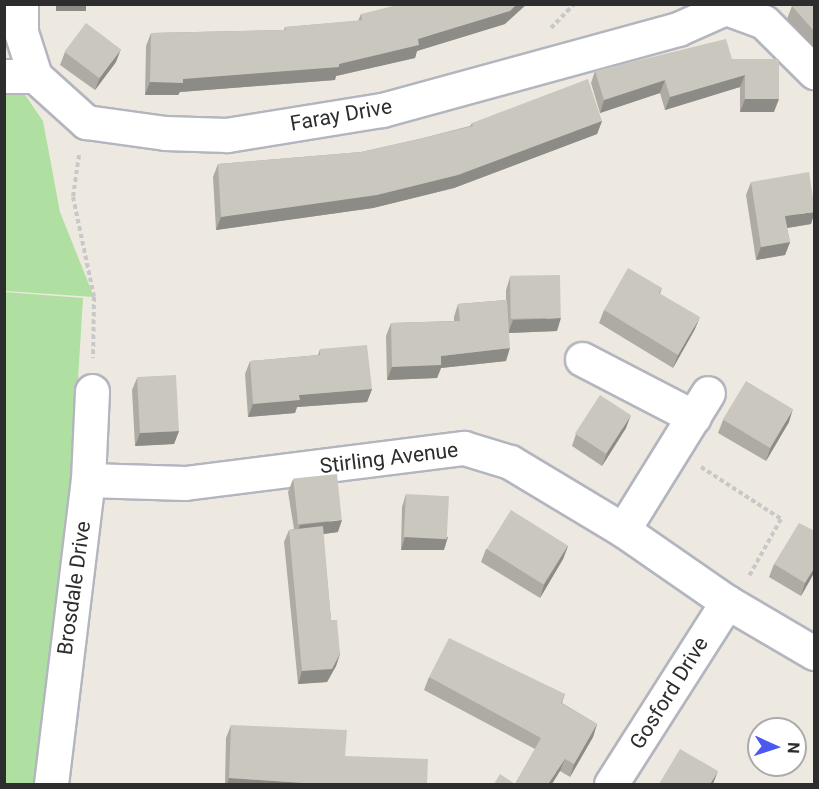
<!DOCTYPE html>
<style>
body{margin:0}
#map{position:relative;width:819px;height:789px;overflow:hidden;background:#ede9e0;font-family:Roboto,sans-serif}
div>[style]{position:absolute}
.green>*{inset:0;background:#afe0a1}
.path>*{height:4px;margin-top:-2px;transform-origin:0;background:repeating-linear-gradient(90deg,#c8c8c8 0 4.5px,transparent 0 7.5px)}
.roads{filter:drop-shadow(2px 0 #b3b5bf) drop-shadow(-2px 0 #b3b5bf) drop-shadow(0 2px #b3b5bf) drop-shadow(0 -2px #b3b5bf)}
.minor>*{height:33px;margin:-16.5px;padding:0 16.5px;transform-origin:16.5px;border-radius:16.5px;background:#fff}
.wall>*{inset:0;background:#adaba3}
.shaded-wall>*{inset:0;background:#8d8b85;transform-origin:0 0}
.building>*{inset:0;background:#c9c7be;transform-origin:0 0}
span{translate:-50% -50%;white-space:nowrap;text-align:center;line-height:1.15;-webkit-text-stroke:4.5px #fff;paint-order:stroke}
.street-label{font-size:21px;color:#2d2d2d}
.frame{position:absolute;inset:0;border:6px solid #2d2d2d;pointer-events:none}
.north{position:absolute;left:747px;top:717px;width:60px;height:60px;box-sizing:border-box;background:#fff;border:2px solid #ababab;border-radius:50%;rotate:93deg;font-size:16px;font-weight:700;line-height:24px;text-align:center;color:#2d2d2d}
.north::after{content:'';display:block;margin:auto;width:21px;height:27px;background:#4b59ef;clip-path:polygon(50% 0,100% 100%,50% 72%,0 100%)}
</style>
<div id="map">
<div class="green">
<div style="clip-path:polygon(12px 76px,43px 121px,60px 212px,94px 297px,5px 291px,4px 77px)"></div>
<div style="clip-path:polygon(4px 292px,83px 298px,71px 493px,40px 784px,5px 784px)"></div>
</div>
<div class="path">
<div style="left:551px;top:28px;width:33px;rotate:-46deg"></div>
<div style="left:79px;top:155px;width:42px;rotate:98.1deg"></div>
<div style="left:73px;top:197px;width:102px;rotate:78.1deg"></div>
<div style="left:94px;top:297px;width:61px;rotate:90.9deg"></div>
<div style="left:701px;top:467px;width:95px;rotate:33deg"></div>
<div style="left:781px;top:519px;width:65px;rotate:119.3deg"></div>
</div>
<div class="roads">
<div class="minor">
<div style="left:21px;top:4px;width:28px;rotate:90deg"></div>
<div style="left:21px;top:32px;width:46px;rotate:72.3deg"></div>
<div style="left:35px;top:76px;width:69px;rotate:42deg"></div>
<div style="left:86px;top:122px;width:80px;rotate:7.9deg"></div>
<div style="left:165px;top:133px;width:62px;rotate:1.8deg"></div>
<div style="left:227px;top:135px;width:157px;rotate:-9.2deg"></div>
<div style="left:382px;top:110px;width:307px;rotate:-15.3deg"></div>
<div style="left:678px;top:29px;width:61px;rotate:-24.1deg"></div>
<div style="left:726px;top:8px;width:40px;rotate:20.2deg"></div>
<div style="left:764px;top:22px;width:71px;rotate:45deg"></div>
<div style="left:4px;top:76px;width:31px"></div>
<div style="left:582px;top:359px;width:126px;rotate:27.4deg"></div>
<div style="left:88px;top:480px;width:97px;rotate:1.8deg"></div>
<div style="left:185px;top:483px;width:281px;rotate:-7.2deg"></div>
<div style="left:464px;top:448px;width:48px;rotate:16.9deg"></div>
<div style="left:510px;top:462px;width:132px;rotate:31deg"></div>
<div style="left:623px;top:530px;width:126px;rotate:34.7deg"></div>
<div style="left:727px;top:602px;width:101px;rotate:30.4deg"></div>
<div style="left:623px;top:530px;width:161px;rotate:-58.2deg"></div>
<div style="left:51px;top:784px;width:306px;rotate:-83.1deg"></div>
<div style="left:88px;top:480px;width:89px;rotate:-87.4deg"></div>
<div style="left:611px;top:784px;width:216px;rotate:-57.5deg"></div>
</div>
</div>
<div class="wall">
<div style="clip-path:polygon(814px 4px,814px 48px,787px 19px,792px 6px)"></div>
<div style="clip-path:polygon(361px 14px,505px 24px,417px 51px,415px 58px,336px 76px,335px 80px,180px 92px,178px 95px,145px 95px,146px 46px,151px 33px,284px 30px,285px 27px,358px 21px)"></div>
<div style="clip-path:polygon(65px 52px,116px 62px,95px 90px,60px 65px)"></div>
<div style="clip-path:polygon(732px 59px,774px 112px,740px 112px,740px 87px,665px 110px,660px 93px,600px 113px,591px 83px,595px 71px)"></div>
<div style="clip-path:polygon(602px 121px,597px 134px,454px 188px,373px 208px,216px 230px,213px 177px,218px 164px,361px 152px,419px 139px,470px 126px,472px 123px)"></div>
<div style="clip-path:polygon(751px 182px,811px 224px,787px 228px,790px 242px,785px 255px,756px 260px,746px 195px)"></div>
<div style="clip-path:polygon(510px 277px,557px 331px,509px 333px,506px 361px,441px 368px,437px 378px,387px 380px,386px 336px,391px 323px,454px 321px,454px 317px,458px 304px,506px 300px,506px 290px)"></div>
<div style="clip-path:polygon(662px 288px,660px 294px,695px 329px,673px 368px,599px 323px,604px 310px)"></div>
<div style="clip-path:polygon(320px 349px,372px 389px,367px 402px,297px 407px,295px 413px,248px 417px,245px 374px,250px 361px,318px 355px)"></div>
<div style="clip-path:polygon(137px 378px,179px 431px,174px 444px,135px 446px,132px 390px)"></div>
<div style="clip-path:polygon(723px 420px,789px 422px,766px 461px,718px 433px)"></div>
<div style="clip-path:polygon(626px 428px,602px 466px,572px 446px,576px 434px)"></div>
<div style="clip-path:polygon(293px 479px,338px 532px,323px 534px,331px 620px,340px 654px,336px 666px,327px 682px,298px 684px,284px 542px,289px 530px,294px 529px,288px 492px)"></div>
<div style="clip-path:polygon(406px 494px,444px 550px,401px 550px,402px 507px)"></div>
<div style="clip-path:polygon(568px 546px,563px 559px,540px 598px,481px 562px,486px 549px)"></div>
<div style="clip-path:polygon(774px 564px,814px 573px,801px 596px,769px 577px)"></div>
<div style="clip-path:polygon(429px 677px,565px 694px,562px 703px,597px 724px,593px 737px,570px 777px,560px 771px,515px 784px,535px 749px,424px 690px)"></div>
<div style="clip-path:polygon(231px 725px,345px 756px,427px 784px,225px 784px,226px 738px)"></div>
</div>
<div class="shaded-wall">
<div style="left:56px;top:4px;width:30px;height:7px"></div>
<div style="clip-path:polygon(517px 4px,527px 4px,505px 24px,417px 51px,415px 58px,336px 76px,335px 80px,180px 92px,178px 95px,145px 95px,150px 82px,339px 64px,418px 39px)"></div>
<div style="clip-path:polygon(121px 49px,116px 62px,95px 90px,100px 77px)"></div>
<div style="clip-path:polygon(745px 75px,740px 87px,665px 110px,670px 97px)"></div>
<div style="clip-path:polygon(665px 80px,660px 93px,600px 113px,604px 100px)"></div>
<div style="clip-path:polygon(745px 99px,779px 99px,774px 112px,740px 112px)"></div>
<div style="clip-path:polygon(602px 121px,597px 134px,454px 188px,373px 208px,216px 230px,221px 217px)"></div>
<div style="clip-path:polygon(814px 212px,814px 215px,811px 224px,781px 229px,785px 216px)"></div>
<div style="clip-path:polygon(790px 242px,785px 255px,756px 260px,761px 247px)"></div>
<div style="clip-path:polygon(700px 317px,695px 329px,673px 368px,678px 355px)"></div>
<div style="clip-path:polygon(561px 318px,557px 331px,508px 333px,513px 320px)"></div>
<div style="clip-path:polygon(510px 348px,506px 361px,441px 368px,437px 378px,387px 380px,392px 367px,441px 356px)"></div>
<div style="clip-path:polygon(372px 389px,367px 402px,297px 407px,295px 413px,248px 417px,253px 404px,299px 395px)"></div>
<div style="clip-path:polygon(793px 409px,789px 422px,766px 461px,770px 449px)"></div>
<div style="clip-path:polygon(631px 415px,626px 428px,602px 466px,607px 453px)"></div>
<div style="clip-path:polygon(179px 431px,174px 444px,135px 446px,140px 433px)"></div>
<div style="clip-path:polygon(342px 520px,338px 532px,295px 538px,300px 525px)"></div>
<div style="clip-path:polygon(405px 537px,448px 537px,444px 550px,401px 550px)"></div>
<div style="clip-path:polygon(568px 546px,563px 559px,540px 598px,544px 585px)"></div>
<div style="clip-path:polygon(814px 568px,814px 573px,801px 596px,805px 583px)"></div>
<div style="clip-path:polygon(340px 654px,336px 666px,327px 682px,298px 684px,302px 671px)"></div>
<div style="clip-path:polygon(597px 724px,593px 737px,570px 777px,574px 764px)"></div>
<div style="clip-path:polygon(565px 759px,560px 771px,552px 784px,548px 784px)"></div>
<div style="clip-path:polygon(718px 771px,713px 784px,710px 784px)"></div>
<div style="clip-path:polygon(229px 778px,319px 784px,227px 784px)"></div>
</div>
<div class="building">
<div style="clip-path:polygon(401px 4px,517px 4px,510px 11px,418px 39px,419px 45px,339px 64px,339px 67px,183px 79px,183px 83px,150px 82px,151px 33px,286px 30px,285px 27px,362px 20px,361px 14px)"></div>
<div style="clip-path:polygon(794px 4px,814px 4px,814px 31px,792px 6px)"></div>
<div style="left:86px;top:23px;width:44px;height:36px;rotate:37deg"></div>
<div style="clip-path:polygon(726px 39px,732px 59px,779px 59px,779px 99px,745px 99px,745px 75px,670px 97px,665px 80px,604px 100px,595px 71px)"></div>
<div style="clip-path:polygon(588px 79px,602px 121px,458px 175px,377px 195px,221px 217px,218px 164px,361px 152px,419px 139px,473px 126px,472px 123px)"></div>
<div style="clip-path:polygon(809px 172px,814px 204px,814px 212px,785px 216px,790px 242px,761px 247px,751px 182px)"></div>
<div style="clip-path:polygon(628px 268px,662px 288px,659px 293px,700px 317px,678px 355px,604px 310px)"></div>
<div style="left:560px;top:275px;width:43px;height:50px;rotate:89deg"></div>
<div style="clip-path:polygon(507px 300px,510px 348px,441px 356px,441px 365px,392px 367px,391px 323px,460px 321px,458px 304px)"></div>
<div style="clip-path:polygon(367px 345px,372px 389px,299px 395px,300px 400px,253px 404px,250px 361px,320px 355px,320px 349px)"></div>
<div style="left:176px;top:375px;width:56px;height:39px;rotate:87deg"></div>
<div style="left:746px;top:381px;width:55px;height:45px;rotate:31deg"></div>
<div style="left:600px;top:395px;width:37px;height:46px;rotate:33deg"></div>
<div style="left:337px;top:474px;width:46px;height:44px;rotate:84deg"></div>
<div style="left:406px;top:494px;width:43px;height:43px;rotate:3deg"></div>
<div style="left:511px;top:510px;width:67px;height:46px;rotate:32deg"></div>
<div style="clip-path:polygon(799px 523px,813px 530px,814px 527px,814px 568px,805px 583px,774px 564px)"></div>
<div style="clip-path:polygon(323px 526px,331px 620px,337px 620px,340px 654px,332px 669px,302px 671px,289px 530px)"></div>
<div style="clip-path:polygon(449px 638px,565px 694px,561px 703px,597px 724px,574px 764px,565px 759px,548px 784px,494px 784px,500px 774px,515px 784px,541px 738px,429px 677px)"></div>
<div style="clip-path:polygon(231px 725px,347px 730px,345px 756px,428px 759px,427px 784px,319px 784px,229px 778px)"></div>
<div style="clip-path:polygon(680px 749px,718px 771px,710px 784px,659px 784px)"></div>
</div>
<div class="street-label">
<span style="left:341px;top:115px;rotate:-10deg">Faray Drive</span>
<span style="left:389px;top:458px;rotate:-7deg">Stirling Avenue</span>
<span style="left:74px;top:588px;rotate:-82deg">Brosdale Drive</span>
<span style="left:669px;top:693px;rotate:-58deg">Gosford Drive</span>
</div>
<div class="frame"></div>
<div class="north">N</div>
</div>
